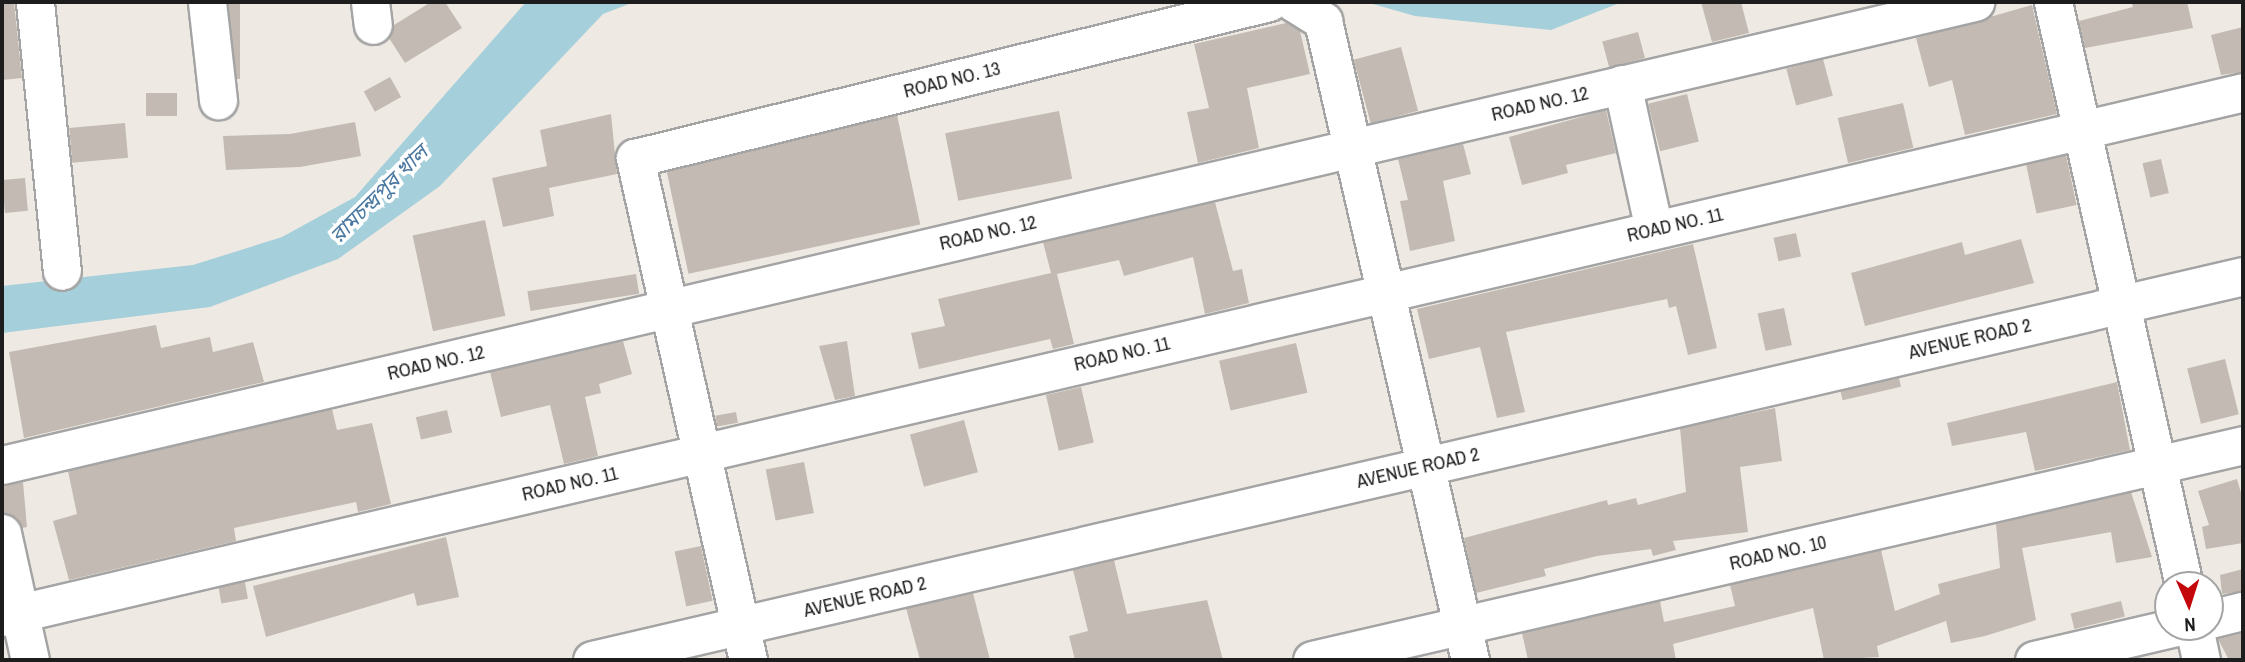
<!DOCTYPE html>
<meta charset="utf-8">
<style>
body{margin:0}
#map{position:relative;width:2245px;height:662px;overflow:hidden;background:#eeeae3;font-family:"Archivo Narrow","Noto Sans Bengali",sans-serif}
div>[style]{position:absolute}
.water>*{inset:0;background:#a5cfda}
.building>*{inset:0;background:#c2bab3;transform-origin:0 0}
.roads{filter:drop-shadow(2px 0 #a4a4a4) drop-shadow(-2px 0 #a4a4a4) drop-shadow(0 2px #a4a4a4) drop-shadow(0 -2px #a4a4a4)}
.minor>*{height:37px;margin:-18.5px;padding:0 18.5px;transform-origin:18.5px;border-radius:18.5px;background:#fff}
span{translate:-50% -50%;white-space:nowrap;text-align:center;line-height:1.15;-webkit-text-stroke:7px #fff;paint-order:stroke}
.street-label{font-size:19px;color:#1d1d1d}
.water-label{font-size:21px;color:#4a78a1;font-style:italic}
.frame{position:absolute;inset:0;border:4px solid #1d1d1d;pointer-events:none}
.north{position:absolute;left:2154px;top:571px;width:70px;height:70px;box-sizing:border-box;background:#fff;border:2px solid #a5a5a5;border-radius:50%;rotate:177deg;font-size:19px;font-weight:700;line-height:28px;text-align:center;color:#1d1d1d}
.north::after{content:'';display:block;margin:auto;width:24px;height:32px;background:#c3070b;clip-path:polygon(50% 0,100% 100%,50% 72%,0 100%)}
</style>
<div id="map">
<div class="water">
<div style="clip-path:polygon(526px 2px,634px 2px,603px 14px,440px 186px,338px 259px,210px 307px,2px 333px,2px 286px,193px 265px,282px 237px,355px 197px)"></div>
<div style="clip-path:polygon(1366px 2px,1622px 2px,1551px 30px,1415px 16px)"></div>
</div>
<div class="building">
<div style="clip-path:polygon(2px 2px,14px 2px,22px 78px,2px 80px)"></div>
<div style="left:228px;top:2px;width:12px;height:77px"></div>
<div style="clip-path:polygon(431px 2px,445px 2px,462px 28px,405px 63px,389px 38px,394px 25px)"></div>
<div style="clip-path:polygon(1701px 2px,1741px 2px,1749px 33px,1712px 42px)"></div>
<div style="clip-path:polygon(2131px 2px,2187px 2px,2193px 28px,2085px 48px,2079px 21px,2133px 7px)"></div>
<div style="clip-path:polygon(2032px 5px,2057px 114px,1965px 135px,1952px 80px,1929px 87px,1916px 38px)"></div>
<div style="clip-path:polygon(1286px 23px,1300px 31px,1310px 74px,1247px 88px,1259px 148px,1198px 163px,1187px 112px,1209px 108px,1194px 44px)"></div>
<div style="clip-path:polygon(2243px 27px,2243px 72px,2221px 75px,2211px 35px)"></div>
<div style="left:1638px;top:32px;width:27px;height:37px;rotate:75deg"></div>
<div style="left:1401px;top:47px;width:66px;height:49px;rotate:75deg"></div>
<div style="left:1823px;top:59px;width:38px;height:38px;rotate:75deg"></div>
<div style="left:390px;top:77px;width:23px;height:30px;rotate:61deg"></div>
<div style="left:177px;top:93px;width:23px;height:31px;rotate:90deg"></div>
<div style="left:1687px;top:94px;width:49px;height:40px;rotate:76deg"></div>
<div style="left:1903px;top:103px;width:46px;height:67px;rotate:77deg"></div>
<div style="clip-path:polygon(1606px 110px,1616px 153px,1566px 165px,1568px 173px,1522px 185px,1509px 137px)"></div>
<div style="left:1059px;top:111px;width:69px;height:116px;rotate:79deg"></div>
<div style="clip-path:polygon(611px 114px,617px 174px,549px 188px,554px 216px,503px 227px,492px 178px,547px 166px,540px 130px)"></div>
<div style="left:897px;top:115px;width:112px;height:237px;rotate:78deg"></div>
<div style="clip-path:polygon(355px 122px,361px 156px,300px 167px,226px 170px,223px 136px,290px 134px)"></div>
<div style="left:125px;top:123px;width:35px;height:56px;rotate:85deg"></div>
<div style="clip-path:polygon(1463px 144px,1471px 174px,1443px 181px,1455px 241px,1410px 251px,1400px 201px,1408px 200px,1398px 159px)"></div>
<div style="left:2066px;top:155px;width:51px;height:41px;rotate:78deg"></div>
<div style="left:2161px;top:159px;width:35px;height:19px;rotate:77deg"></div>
<div style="left:25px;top:178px;width:33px;height:23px;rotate:85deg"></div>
<div style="clip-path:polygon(1215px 202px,1233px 271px,1242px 269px,1249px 303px,1205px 314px,1193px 257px,1124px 276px,1119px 260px,1057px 274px,1074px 344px,1053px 349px,1050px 339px,919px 369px,911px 333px,945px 326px,938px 299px,1051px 273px,1043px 242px)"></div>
<div style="left:485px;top:220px;width:98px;height:74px;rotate:78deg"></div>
<div style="left:1796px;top:233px;width:24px;height:23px;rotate:78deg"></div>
<div style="clip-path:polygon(2021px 239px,2034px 283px,1865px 326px,1851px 273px,1962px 242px,1965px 255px)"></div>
<div style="clip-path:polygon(1693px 244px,1717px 348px,1688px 355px,1676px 306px,1669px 308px,1667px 299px,1506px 332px,1525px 412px,1497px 418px,1480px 347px,1429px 359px,1417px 309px)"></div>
<div style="left:636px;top:274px;width:20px;height:110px;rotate:81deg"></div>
<div style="left:1784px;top:308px;width:38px;height:27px;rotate:78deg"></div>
<div style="clip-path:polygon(156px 325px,161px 348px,210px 337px,213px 352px,253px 342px,264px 382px,24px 438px,9px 352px)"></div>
<div style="clip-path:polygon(623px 341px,632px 374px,599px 384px,601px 393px,585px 397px,598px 456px,564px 464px,550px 405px,501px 417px,490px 372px)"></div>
<div style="clip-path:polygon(847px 341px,855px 396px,835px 400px,819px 346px)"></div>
<div style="left:1296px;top:343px;width:51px;height:79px;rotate:77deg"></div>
<div style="left:2225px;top:359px;width:57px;height:39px;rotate:76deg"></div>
<div style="left:1899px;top:378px;width:9px;height:60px;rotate:77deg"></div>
<div style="clip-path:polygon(2117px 382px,2130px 450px,2035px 471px,2026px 432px,1952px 446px,1947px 423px)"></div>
<div style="left:1081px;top:387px;width:57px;height:36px;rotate:77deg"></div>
<div style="clip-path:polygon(1775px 408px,1782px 461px,1740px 467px,1748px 532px,1673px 541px,1676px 550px,1653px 556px,1651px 549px,1597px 556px,1544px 569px,1546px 576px,1476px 593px,1464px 538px,1607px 500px,1608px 505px,1636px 498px,1638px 505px,1686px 492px,1680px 428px)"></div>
<div style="clip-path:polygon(332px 409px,337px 430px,372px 423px,391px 504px,358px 512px,356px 502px,234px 528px,236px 541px,69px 580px,53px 521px,77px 514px,68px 471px)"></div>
<div style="left:447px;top:410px;width:23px;height:32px;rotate:77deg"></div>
<div style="left:736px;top:412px;width:11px;height:21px;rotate:80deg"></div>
<div style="left:964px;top:420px;width:54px;height:56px;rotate:75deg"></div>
<div style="left:804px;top:462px;width:52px;height:39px;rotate:79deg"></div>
<div style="clip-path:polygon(2237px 479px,2243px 500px,2243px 543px,2206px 549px,2202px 527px,2209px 525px,2198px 491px)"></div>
<div style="clip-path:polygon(23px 482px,27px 527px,22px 528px,17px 518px,2px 513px,2px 485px)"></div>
<div style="clip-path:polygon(2131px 492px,2152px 557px,2116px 563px,2111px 532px,2022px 548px,2036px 620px,1985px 636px,1951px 643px,1946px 621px,1877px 646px,1879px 657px,1824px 660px,1813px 608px,1673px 644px,1676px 660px,1528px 660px,1522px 633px,1660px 601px,1664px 622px,1735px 606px,1730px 585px,1881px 550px,1895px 611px,1940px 594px,1938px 584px,2000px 568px,1996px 524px)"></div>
<div style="clip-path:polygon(446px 537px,459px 597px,417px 606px,414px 593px,266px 637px,253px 586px)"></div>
<div style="left:701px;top:546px;width:56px;height:27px;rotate:78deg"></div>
<div style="clip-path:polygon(1114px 560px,1127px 614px,1207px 600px,1223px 660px,1075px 660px,1069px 636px,1088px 631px,1073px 570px)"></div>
<div style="clip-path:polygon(2243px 569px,2243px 591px,2222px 594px,2220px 575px)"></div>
<div style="left:245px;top:582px;width:17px;height:27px;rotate:80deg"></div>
<div style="clip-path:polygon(973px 593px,990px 660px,920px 660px,906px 608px)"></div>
<div style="left:2121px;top:601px;width:16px;height:52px;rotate:76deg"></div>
<div style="clip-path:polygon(2243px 633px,2243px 660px,2229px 660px,2218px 639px)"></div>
</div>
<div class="roads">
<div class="minor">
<div style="left:35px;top:2px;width:270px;rotate:84.3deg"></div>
<div style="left:207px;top:2px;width:99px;rotate:83.6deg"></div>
<div style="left:370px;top:2px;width:23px;rotate:83deg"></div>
<div style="left:1293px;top:2px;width:36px;rotate:32deg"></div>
<div style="left:1323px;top:21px;width:656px;rotate:77.04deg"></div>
<div style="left:2053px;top:2px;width:598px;rotate:77.34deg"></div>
<div style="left:1622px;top:84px;width:149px;rotate:77.6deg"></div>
<div style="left:2px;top:465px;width:2027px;rotate:-13.21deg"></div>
<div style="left:2px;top:533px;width:130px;rotate:77.6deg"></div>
<div style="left:2px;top:617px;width:2302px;rotate:-13.18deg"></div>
<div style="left:2210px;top:619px;width:34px;rotate:-14deg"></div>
<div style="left:2194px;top:627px;width:34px;rotate:78deg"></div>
<div style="left:592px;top:660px;width:1695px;rotate:-13.09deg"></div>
<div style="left:748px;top:660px;width:515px;rotate:-102.69deg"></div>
<div style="left:635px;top:158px;width:653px;rotate:-13.82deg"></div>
<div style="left:1312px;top:660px;width:956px;rotate:-13deg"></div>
<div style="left:2034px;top:660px;width:146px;rotate:-13.1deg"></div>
</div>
</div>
<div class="street-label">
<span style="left:952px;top:80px;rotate:-14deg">ROAD NO. 13</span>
<span style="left:1540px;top:104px;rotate:-13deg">ROAD NO. 12</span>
<span style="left:1675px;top:225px;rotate:-13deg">ROAD NO. 11</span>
<span style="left:988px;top:233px;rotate:-13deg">ROAD NO. 12</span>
<span style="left:1970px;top:339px;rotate:-13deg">AVENUE ROAD 2</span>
<span style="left:1122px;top:354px;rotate:-13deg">ROAD NO. 11</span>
<span style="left:436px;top:363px;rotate:-13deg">ROAD NO. 12</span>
<span style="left:1418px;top:468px;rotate:-13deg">AVENUE ROAD 2</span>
<span style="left:570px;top:484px;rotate:-13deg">ROAD NO. 11</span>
<span style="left:1778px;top:553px;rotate:-13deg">ROAD NO. 10</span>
<span style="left:865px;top:597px;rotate:-13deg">AVENUE ROAD 2</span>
</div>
<div class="water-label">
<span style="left:379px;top:194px;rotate:-45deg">রামচন্দ্রপুর খাল</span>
</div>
<div class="frame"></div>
<div class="north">N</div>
</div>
